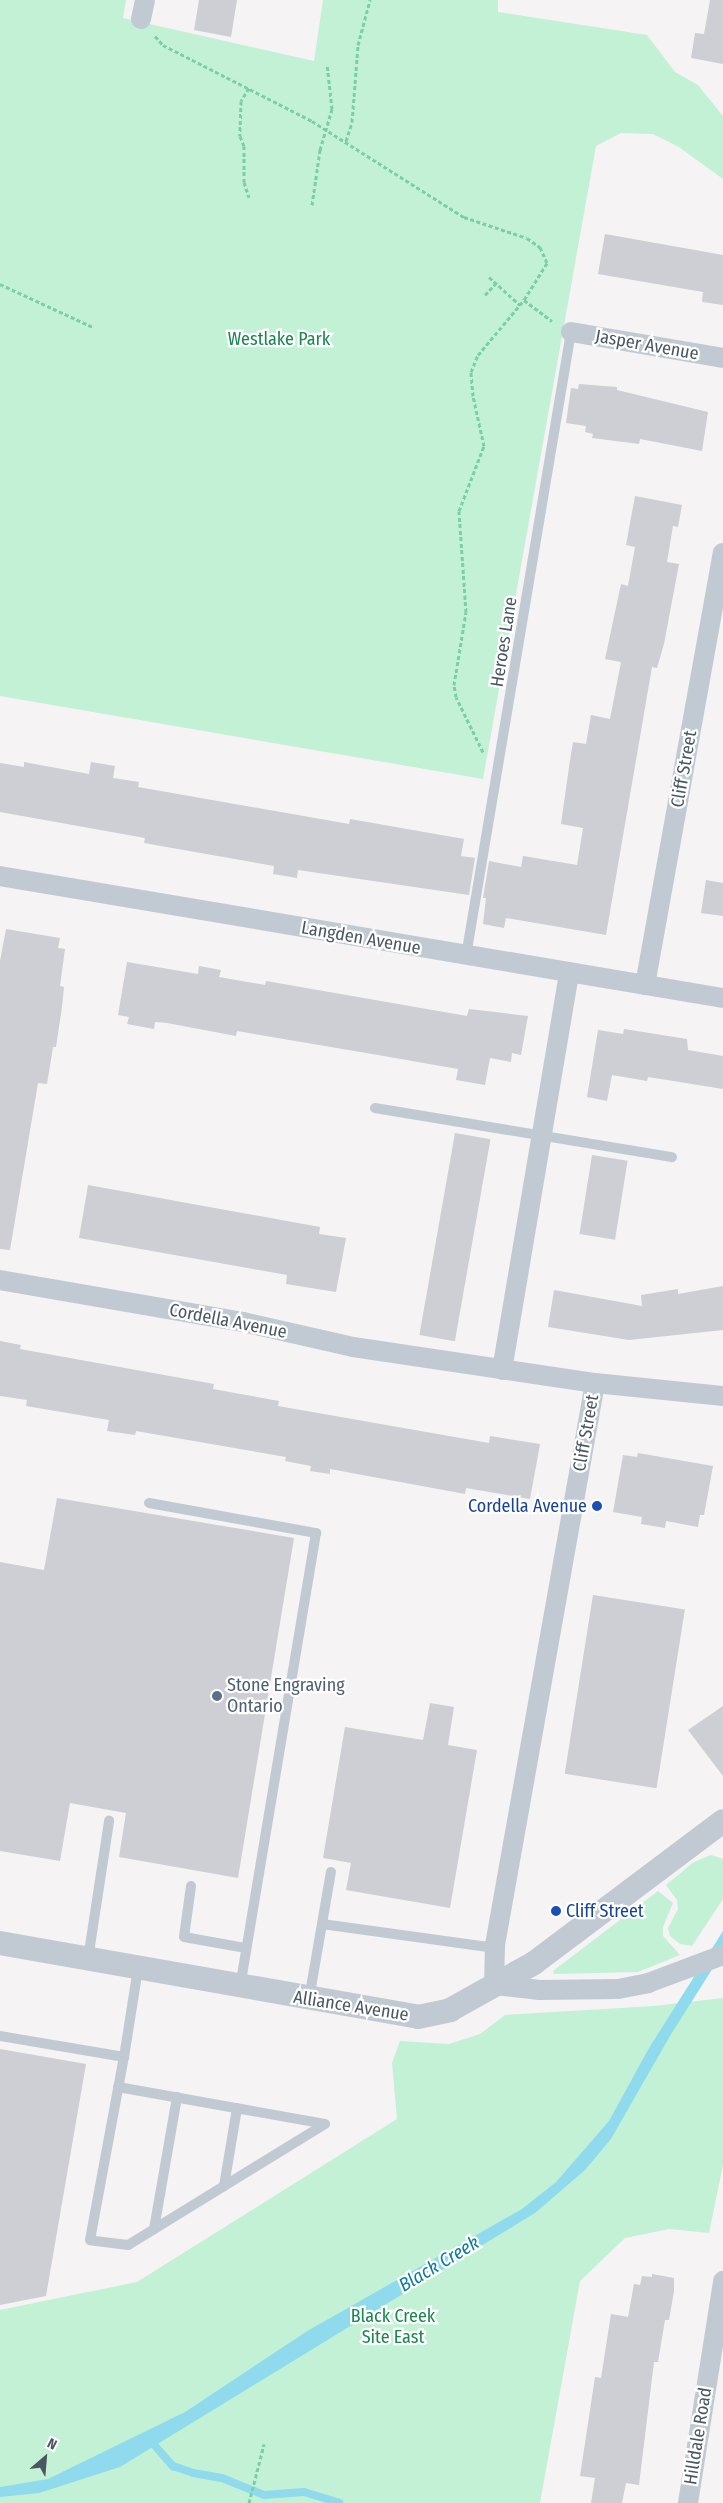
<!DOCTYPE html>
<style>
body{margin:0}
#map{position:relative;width:723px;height:2503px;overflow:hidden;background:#f5f3f3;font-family:"Fira Sans Condensed",sans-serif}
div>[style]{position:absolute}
.green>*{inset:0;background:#c3f1d5}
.water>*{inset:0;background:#90daee}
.stream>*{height:8px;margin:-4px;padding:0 4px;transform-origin:4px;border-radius:4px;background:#90daee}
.building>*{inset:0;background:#cdcfd5;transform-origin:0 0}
.path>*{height:3px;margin-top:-1.5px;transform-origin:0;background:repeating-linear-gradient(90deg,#7ad0a6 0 4px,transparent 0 6.5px)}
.service>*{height:10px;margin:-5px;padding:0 5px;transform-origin:5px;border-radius:5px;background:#c1cad2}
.minor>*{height:20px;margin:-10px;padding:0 10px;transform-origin:10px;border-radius:10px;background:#c1cad2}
.tertiary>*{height:24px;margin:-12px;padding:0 12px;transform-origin:12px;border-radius:12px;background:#c1cad2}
.dots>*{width:14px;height:14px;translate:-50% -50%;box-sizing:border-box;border:2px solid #fff;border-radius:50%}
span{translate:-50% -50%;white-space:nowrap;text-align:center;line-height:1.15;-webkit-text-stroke:4.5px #fff;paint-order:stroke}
.park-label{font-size:18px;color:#17864f}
.street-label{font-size:18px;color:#4a5661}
.transit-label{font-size:18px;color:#164399}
.right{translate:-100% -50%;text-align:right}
.left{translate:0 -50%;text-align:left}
.service-label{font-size:18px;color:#4e5e75}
.water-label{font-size:19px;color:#0c7c9b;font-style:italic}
.north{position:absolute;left:20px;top:2433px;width:50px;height:50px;-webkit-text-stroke:4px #fff;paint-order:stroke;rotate:27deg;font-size:14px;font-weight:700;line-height:20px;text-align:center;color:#4a5661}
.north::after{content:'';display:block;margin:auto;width:18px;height:22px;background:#4a5661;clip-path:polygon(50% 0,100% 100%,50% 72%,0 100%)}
</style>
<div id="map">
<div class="green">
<div style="clip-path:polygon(0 0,126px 0,123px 18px,314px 61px,323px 0,498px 0,498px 12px,647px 35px,675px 72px,698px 85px,723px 116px,723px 179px,679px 147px,653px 134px,621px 133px,596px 146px,483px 779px,0 696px)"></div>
<div style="clip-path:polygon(711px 1855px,723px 1859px,723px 1899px,692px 1946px,680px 1944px,670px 1936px,668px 1928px,678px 1909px,677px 1900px,666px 1885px,694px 1862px)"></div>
<div style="clip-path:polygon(658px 1891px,673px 1903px,663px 1927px,663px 1936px,680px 1955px,638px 1972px,554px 1974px,553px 1971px)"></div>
<div style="clip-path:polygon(723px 1998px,723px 2165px,709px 2233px,669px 2229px,625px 2238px,580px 2281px,540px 2503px,0 2503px,0 2310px,137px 2282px,397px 2119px,392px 2063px,400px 2041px,449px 2044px,480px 2034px,505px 2015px,654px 2006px)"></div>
</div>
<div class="water">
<div style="clip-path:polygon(723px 1931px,723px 1952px,670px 2036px,611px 2139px,585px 2170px,535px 2213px,120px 2467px,39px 2493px,0 2497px,0 2487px,48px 2479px,185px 2412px,309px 2330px,522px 2209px,556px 2182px,609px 2121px,649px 2048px)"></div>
</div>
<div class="stream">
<div style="left:150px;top:2440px;width:35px;rotate:49deg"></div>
<div style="left:173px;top:2466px;width:21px;rotate:19deg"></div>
<div style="left:193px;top:2473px;width:29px;rotate:10deg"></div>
<div style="left:222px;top:2478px;width:45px;rotate:22deg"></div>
<div style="left:264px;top:2495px;width:40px;rotate:-4.3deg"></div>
<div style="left:304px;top:2492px;width:37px;rotate:17deg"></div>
</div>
<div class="building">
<div style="clip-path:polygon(199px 0,237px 0,231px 37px,194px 30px)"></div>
<div style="clip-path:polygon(710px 0,723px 0,723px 64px,691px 58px,695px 33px,704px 34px)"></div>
<div style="clip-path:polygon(605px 234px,723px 255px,723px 305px,702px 302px,703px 292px,598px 274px)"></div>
<div style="clip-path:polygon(579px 384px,617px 387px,617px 390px,708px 412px,702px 451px,640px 439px,639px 444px,592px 438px,593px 434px,585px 432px,586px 426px,566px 423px,571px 388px,578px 389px)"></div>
<div style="clip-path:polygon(635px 496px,682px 505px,678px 527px,673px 526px,667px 562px,679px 564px,664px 644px,657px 668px,652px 667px,606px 935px,506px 918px,504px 928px,483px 924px,486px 898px,483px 898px,489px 861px,521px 867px,523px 856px,577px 865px,583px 828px,561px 824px,569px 767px,573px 742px,586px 744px,591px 715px,610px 719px,621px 662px,605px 659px,621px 584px,628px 586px,635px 547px,626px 545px)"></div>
<div style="clip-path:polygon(24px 762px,89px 774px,91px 762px,115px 766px,113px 778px,139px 782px,138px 787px,349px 824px,350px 819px,464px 839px,461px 856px,475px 858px,469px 895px,298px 870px,297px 878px,273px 874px,274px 866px,144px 843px,145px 838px,0 812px,0 763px,24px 767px)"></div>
<div style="clip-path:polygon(706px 880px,723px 883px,723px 916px,701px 913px)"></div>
<div style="clip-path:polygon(6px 929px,60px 938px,58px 948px,65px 949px,60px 986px,64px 987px,62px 1007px,56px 1047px,53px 1047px,47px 1084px,38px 1083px,10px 1250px,0 1249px,0 961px)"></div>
<div style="clip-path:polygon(127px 962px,198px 974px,199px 966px,221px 970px,219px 977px,265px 985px,266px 981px,467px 1016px,469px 1009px,528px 1016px,521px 1055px,512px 1053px,511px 1062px,490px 1058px,485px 1085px,456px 1080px,458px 1069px,378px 1055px,237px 1031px,236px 1036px,167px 1023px,155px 1022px,154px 1029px,127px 1024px,129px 1017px,118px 1015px)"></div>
<div style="clip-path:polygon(624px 1029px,687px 1039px,688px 1050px,723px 1056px,723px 1089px,648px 1077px,647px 1081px,612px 1075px,607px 1101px,587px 1097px,598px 1030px,623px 1034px)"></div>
<div style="left:455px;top:1133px;width:36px;height:205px;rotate:10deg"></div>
<div style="left:592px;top:1155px;width:36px;height:80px;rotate:9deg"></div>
<div style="clip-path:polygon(88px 1185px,320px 1227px,319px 1234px,346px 1238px,336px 1292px,286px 1284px,287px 1275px,79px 1238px)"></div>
<div style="clip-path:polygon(723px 1286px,723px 1330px,629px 1340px,548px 1327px,554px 1290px,642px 1306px,641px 1295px,678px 1289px,678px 1294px)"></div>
<div style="clip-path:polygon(0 1341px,21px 1345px,20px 1349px,214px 1384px,213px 1389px,279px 1401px,278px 1406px,489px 1443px,490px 1436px,540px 1444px,530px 1499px,466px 1488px,465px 1494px,330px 1469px,330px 1474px,310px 1471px,311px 1466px,285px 1461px,286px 1457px,136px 1431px,135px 1435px,107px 1431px,109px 1420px,26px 1406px,27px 1400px,0 1396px)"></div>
<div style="clip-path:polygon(638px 1453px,713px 1466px,704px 1515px,700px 1515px,698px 1527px,666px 1521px,665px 1528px,641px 1524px,642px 1517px,613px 1512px,623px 1455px,637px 1457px)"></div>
<div style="clip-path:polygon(57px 1498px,294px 1538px,238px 1878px,119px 1857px,126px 1813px,70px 1803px,60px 1861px,0 1851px,0 1562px,44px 1570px)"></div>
<div style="left:593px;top:1595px;width:93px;height:181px;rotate:9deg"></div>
<div style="clip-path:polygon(430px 1703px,454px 1707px,448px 1745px,477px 1750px,450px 1908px,346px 1890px,351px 1863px,323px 1858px,345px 1727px,423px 1740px)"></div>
<div style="clip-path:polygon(723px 1706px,723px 1776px,688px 1730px)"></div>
<div style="clip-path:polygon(0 2049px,86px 2064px,46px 2296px,0 2305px)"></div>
<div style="clip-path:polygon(652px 2274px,674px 2278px,674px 2291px,669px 2320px,665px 2320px,658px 2362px,654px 2362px,639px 2485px,626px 2483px,622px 2503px,591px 2503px,595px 2478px,580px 2476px,595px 2377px,601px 2378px,611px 2314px,628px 2317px,634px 2284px,640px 2285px,642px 2276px,652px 2277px)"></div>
</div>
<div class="path">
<div style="left:155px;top:36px;width:12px;rotate:48deg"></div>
<div style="left:163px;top:45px;width:167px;rotate:27deg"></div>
<div style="left:312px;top:121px;width:180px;rotate:32.3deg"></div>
<div style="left:464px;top:217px;width:66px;rotate:18.4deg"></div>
<div style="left:527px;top:238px;width:16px;rotate:35deg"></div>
<div style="left:540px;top:247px;width:17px;rotate:66deg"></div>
<div style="left:547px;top:263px;width:44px;rotate:121.9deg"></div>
<div style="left:524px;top:300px;width:35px;rotate:37deg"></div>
<div style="left:249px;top:88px;width:15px;rotate:122deg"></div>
<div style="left:241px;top:101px;width:35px;rotate:92deg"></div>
<div style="left:240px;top:136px;width:11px;rotate:68deg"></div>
<div style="left:244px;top:146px;width:36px;rotate:90deg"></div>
<div style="left:244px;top:182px;width:16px;rotate:72deg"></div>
<div style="left:346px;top:141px;width:20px;rotate:-72deg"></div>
<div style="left:352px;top:122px;width:77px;rotate:-85.5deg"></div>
<div style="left:358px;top:45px;width:47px;rotate:-75.1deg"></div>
<div style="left:312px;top:205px;width:56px;rotate:-81.7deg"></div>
<div style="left:320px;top:150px;width:43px;rotate:-73.7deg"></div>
<div style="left:332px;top:109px;width:45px;rotate:-96.3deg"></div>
<div style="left:489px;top:277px;width:42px;rotate:42.1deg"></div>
<div style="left:0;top:284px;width:102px;rotate:24.8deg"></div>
<div style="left:485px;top:295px;width:16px;rotate:-47deg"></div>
<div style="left:483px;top:752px;width:61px;rotate:-116.1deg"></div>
<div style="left:456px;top:697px;width:12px;rotate:-99deg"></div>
<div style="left:454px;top:685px;width:74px;rotate:-80.7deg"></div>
<div style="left:466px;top:612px;width:101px;rotate:-94deg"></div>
<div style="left:459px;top:511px;width:70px;rotate:-69deg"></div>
<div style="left:484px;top:446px;width:51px;rotate:-102.4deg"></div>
<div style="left:473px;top:396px;width:24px;rotate:-95deg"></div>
<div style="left:471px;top:372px;width:18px;rotate:-68deg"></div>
<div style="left:478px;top:355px;width:72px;rotate:-50.1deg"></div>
<div style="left:249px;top:2503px;width:61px;rotate:-75.7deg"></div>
</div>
<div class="service">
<div style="left:466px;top:956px;width:633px;rotate:-80.45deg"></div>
<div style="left:375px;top:1108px;width:301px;rotate:9.4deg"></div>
<div style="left:149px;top:1503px;width:170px;rotate:10.2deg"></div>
<div style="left:316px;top:1533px;width:459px;rotate:99.5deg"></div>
<div style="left:191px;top:1886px;width:51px;rotate:97.8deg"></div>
<div style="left:184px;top:1937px;width:63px;rotate:10.1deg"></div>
<div style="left:322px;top:1924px;width:175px;rotate:7.9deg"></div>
<div style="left:88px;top:1959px;width:140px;rotate:-81.3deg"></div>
<div style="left:309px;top:1999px;width:129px;rotate:-80.2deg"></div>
<div style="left:0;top:2036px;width:126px;rotate:9.6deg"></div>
<div style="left:124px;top:2057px;width:89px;rotate:-81deg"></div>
<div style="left:118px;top:2087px;width:210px;rotate:10.1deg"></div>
<div style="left:325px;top:2124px;width:231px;rotate:148.4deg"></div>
<div style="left:128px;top:2245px;width:38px;rotate:-173deg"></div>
<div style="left:90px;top:2240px;width:186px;rotate:-79.5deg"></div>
<div style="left:224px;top:2186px;width:79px;rotate:-80.5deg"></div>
<div style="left:154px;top:2229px;width:134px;rotate:-80.1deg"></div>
</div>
<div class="minor">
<div style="left:141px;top:19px;width:19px;rotate:-78deg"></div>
<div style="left:571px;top:332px;width:154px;rotate:9.7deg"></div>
<div style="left:0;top:876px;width:733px;rotate:9.58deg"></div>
<div style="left:645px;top:985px;width:439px;rotate:-79.8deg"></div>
<div style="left:0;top:1280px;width:247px;rotate:9.8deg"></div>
<div style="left:243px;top:1322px;width:113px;rotate:12.8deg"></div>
<div style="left:353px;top:1347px;width:245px;rotate:8.5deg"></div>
<div style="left:595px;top:1383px;width:129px;rotate:5.8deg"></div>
<div style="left:502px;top:1370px;width:403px;rotate:-80.4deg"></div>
<div style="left:595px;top:1383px;width:571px;rotate:100.09deg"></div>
<div style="left:495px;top:1945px;width:40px;rotate:91.4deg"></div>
<div style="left:494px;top:1985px;width:46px;rotate:6.2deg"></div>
<div style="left:540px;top:1990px;width:78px;rotate:-0.7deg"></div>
<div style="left:618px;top:1989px;width:31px;rotate:-11deg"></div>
<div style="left:648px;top:1983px;width:80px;rotate:-20.5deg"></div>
<div style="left:688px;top:2503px;width:225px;rotate:-81deg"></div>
</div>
<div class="tertiary">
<div style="left:0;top:1943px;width:424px;rotate:10deg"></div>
<div style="left:418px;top:2017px;width:33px;rotate:-12deg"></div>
<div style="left:450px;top:2010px;width:96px;rotate:-29.2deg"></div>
<div style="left:534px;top:1963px;width:236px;rotate:-36.9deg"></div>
</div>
<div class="dots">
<div style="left:597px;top:1506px;background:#1a4fb4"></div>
<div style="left:217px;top:1696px;background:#5c6f8a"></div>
<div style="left:556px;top:1911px;background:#1a4fb4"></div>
</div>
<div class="park-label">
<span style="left:279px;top:339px">Westlake Park</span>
<span style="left:393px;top:2327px">Black Creek<br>Site East</span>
</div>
<div class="street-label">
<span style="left:647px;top:345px;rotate:10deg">Jasper Avenue</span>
<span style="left:504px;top:642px;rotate:-81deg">Heroes Lane</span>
<span style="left:684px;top:769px;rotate:-80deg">Cliff Street</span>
<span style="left:361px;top:938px;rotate:10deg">Langden Avenue</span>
<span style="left:228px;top:1321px;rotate:11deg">Cordella Avenue</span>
<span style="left:586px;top:1433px;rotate:-80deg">Cliff Street</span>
<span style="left:351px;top:2006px;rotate:9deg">Alliance Avenue</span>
<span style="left:698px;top:2436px;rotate:-81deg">Hilldale Road</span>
</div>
<div class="transit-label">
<span class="right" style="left:587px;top:1506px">Cordella Avenue</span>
<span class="left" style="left:566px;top:1911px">Cliff Street</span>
</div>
<div class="service-label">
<span class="left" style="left:227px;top:1696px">Stone Engraving<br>Ontario</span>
</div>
<div class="water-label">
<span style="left:439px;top:2264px;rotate:-31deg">Black Creek</span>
</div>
<div class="north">N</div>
</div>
